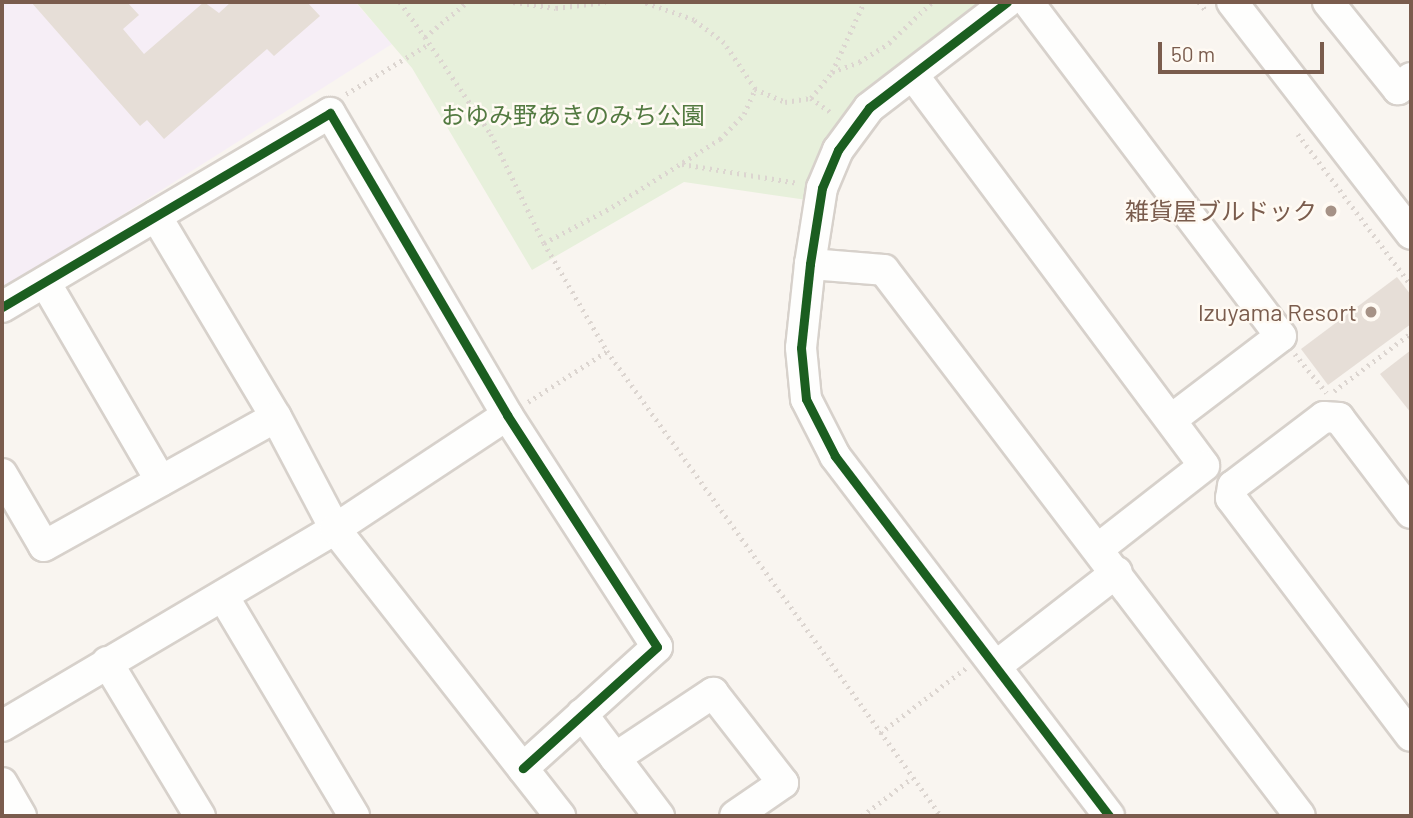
<!DOCTYPE html>
<meta charset="utf-8">
<style>
body{margin:0}
#map{position:relative;width:1413px;height:818px;overflow:hidden;background:#f9f5f0;font-family:Barlow,"Noto Sans JP",sans-serif}
div>[style]{position:absolute}
.education>*{inset:0;background:#f6eef6}
.green>*{inset:0;background:#e7f0db}
.building>*{inset:0;background:#e6ded7}
.path>*{height:4.5px;margin-top:-2.25px;transform-origin:0;background:repeating-linear-gradient(90deg,#dcd5d0 0 2px,transparent 0 7px)}
.roads{filter:drop-shadow(2px 0 #d7d1cb) drop-shadow(-2px 0 #d7d1cb) drop-shadow(0 2px #d7d1cb) drop-shadow(0 -2px #d7d1cb)}
.minor>*{height:30px;margin:-15px;padding:0 15px;transform-origin:15px;border-radius:15px;background:#fefefd}
.cycleway>*{height:9px;margin:-4.5px;padding:0 4.5px;transform-origin:4.5px;border-radius:4.5px;background:#1b5e20}
.dots>*{width:19px;height:19px;translate:-50% -50%;box-sizing:border-box;border:4px solid #fffaf3;border-radius:50%}
span{translate:-50% -50%;white-space:nowrap;text-align:center;line-height:1.15;-webkit-text-stroke:5px #fffaf3;paint-order:stroke}
.park-label{font-size:24px;color:#537a41}
.poi-label{font-size:24px;color:#7a5c4d}
.right{translate:-100% -50%;text-align:right}
.frame{position:absolute;inset:0;border:4px solid #7a5c4d;pointer-events:none}
.scale{position:absolute;left:1158px;top:42px;width:166px;height:32px;box-sizing:border-box;border:4px solid #7a5c4d;border-top:0;padding-left:9px;font-size:21px;line-height:24px;white-space:nowrap;color:#7a5c4d;-webkit-text-stroke:5px #fffaf3;paint-order:stroke}
</style>
<div id="map">
<div class="education">
<div style="clip-path:polygon(2px 2px,355px 2px,392px 44px,2px 291px)"></div>
</div>
<div class="green">
<div style="clip-path:polygon(356px 2px,983px 2px,807px 200px,684px 182px,532px 270px,412px 68px)"></div>
</div>
<div class="building">
<div style="clip-path:polygon(31px 2px,127px 2px,139px 15px,123px 29px,144px 54px,204px 2px,219px 13px,231px 2px,307px 2px,320px 16px,274px 56px,267px 49px,164px 139px,147px 120px,140px 126px)"></div>
<div style="clip-path:polygon(1397px 277px,1411px 295px,1411px 324px,1328px 385px,1301px 349px)"></div>
<div style="clip-path:polygon(1411px 350px,1411px 413px,1380px 374px)"></div>
</div>
<div class="path">
<div style="left:400px;top:2px;width:43px;rotate:54.5deg"></div>
<div style="left:425px;top:37px;width:55px;rotate:-39.8deg"></div>
<div style="left:513px;top:2px;width:43px;rotate:7.9deg"></div>
<div style="left:556px;top:8px;width:50px;rotate:-6.8deg"></div>
<div style="left:1199px;top:2px;width:13px;rotate:51deg"></div>
<div style="left:425px;top:37px;width:117px;rotate:55.8deg"></div>
<div style="left:491px;top:134px;width:121px;rotate:64.1deg"></div>
<div style="left:544px;top:243px;width:125px;rotate:59.7deg"></div>
<div style="left:607px;top:351px;width:573px;rotate:54.31deg"></div>
<div style="left:832px;top:72px;width:29px;rotate:-20deg"></div>
<div style="left:859px;top:62px;width:36px;rotate:-32deg"></div>
<div style="left:889px;top:43px;width:59px;rotate:-43.6deg"></div>
<div style="left:755px;top:89px;width:33px;rotate:23deg"></div>
<div style="left:785px;top:102px;width:26px;rotate:-9deg"></div>
<div style="left:811px;top:98px;width:33px;rotate:-51deg"></div>
<div style="left:832px;top:72px;width:77px;rotate:-65.4deg"></div>
<div style="left:346px;top:94px;width:97px;rotate:-31.1deg"></div>
<div style="left:811px;top:98px;width:27px;rotate:36deg"></div>
<div style="left:1298px;top:134px;width:189px;rotate:53.2deg"></div>
<div style="left:682px;top:164px;width:118px;rotate:9.3deg"></div>
<div style="left:544px;top:243px;width:77px;rotate:-27.9deg"></div>
<div style="left:612px;top:207px;width:128px;rotate:-32.2deg"></div>
<div style="left:720px;top:139px;width:35px;rotate:-46deg"></div>
<div style="left:744px;top:114px;width:27px;rotate:-66deg"></div>
<div style="left:755px;top:89px;width:55px;rotate:-124deg"></div>
<div style="left:724px;top:43px;width:38px;rotate:-143deg"></div>
<div style="left:694px;top:20px;width:54px;rotate:-160.6deg"></div>
<div style="left:1295px;top:354px;width:50px;rotate:50.6deg"></div>
<div style="left:1334px;top:391px;width:96px;rotate:-37deg"></div>
<div style="left:528px;top:402px;width:94px;rotate:-32.8deg"></div>
<div style="left:880px;top:733px;width:108px;rotate:-37.1deg"></div>
<div style="left:862px;top:816px;width:63px;rotate:-37.2deg"></div>
</div>
<div class="roads">
<div class="minor">
<div style="left:1007px;top:2px;width:174px;rotate:142.5deg"></div>
<div style="left:869px;top:108px;width:52px;rotate:126.4deg"></div>
<div style="left:838px;top:150px;width:41px;rotate:112.8deg"></div>
<div style="left:822px;top:188px;width:77px;rotate:99deg"></div>
<div style="left:810px;top:264px;width:84px;rotate:96.1deg"></div>
<div style="left:801px;top:348px;width:51px;rotate:84.4deg"></div>
<div style="left:806px;top:399px;width:64px;rotate:63deg"></div>
<div style="left:835px;top:456px;width:452px;rotate:52.7deg"></div>
<div style="left:1028px;top:2px;width:419px;rotate:52.9deg"></div>
<div style="left:1281px;top:336px;width:137px;rotate:142.7deg"></div>
<div style="left:1232px;top:2px;width:293px;rotate:52.3deg"></div>
<div style="left:1328px;top:2px;width:112px;rotate:51.2deg"></div>
<div style="left:1398px;top:89px;width:17px;rotate:-40deg"></div>
<div style="left:913px;top:75px;width:487px;rotate:53.3deg"></div>
<div style="left:1204px;top:466px;width:133px;rotate:142deg"></div>
<div style="left:156px;top:216px;width:234px;rotate:59.2deg"></div>
<div style="left:276px;top:417px;width:127px;rotate:62.2deg"></div>
<div style="left:335px;top:529px;width:365px;rotate:51.9deg"></div>
<div style="left:810px;top:264px;width:74px;rotate:4.6deg"></div>
<div style="left:884px;top:270px;width:686px;rotate:52.7deg"></div>
<div style="left:45px;top:282px;width:230px;rotate:59.8deg"></div>
<div style="left:2px;top:307px;width:381px;rotate:-30.6deg"></div>
<div style="left:330px;top:113px;width:350px;rotate:59.6deg"></div>
<div style="left:507px;top:415px;width:276px;rotate:57.1deg"></div>
<div style="left:657px;top:647px;width:181px;rotate:137.9deg"></div>
<div style="left:2px;top:474px;width:83px;rotate:59.7deg"></div>
<div style="left:44px;top:546px;width:265px;rotate:-29.1deg"></div>
<div style="left:1411px;top:513px;width:119px;rotate:-127.2deg"></div>
<div style="left:1339px;top:418px;width:15px;rotate:-176deg"></div>
<div style="left:1324px;top:417px;width:114px;rotate:142.8deg"></div>
<div style="left:1233px;top:486px;width:12px;rotate:99deg"></div>
<div style="left:1231px;top:498px;width:298px;rotate:52.9deg"></div>
<div style="left:223px;top:596px;width:256px;rotate:59.2deg"></div>
<div style="left:107px;top:662px;width:180px;rotate:58.9deg"></div>
<div style="left:996px;top:666px;width:153px;rotate:-37.8deg"></div>
<div style="left:582px;top:714px;width:128px;rotate:53deg"></div>
<div style="left:2px;top:726px;width:387px;rotate:-30.6deg"></div>
<div style="left:335px;top:529px;width:206px;rotate:-33.5deg"></div>
<div style="left:615px;top:758px;width:118px;rotate:-33.6deg"></div>
<div style="left:713px;top:693px;width:114px;rotate:52.1deg"></div>
<div style="left:783px;top:783px;width:58px;rotate:145.5deg"></div>
<div style="left:2px;top:783px;width:38px;rotate:60deg"></div>
</div>
</div>
<div class="cycleway">
<div style="left:1007px;top:2px;width:174px;rotate:142.5deg"></div>
<div style="left:869px;top:108px;width:52px;rotate:126.4deg"></div>
<div style="left:838px;top:150px;width:41px;rotate:112.8deg"></div>
<div style="left:822px;top:188px;width:77px;rotate:99deg"></div>
<div style="left:810px;top:264px;width:84px;rotate:96.1deg"></div>
<div style="left:801px;top:348px;width:51px;rotate:84.4deg"></div>
<div style="left:806px;top:399px;width:64px;rotate:63deg"></div>
<div style="left:835px;top:456px;width:452px;rotate:52.7deg"></div>
<div style="left:2px;top:307px;width:381px;rotate:-30.6deg"></div>
<div style="left:330px;top:113px;width:350px;rotate:59.6deg"></div>
<div style="left:507px;top:415px;width:276px;rotate:57.1deg"></div>
<div style="left:657px;top:647px;width:181px;rotate:137.9deg"></div>
</div>
<div class="dots">
<div style="left:1331px;top:211px;background:#a69286"></div>
<div style="left:1371px;top:312px;background:#a69286"></div>
</div>
<div class="park-label">
<span style="left:573px;top:115px">おゆみ野あきのみち公園</span>
</div>
<div class="poi-label">
<span class="right" style="left:1317px;top:211px">雑貨屋ブルドック</span>
<span class="right" style="left:1357px;top:312px">Izuyama Resort</span>
</div>
<div class="frame"></div>
<div class="scale">50 m</div>
</div>
